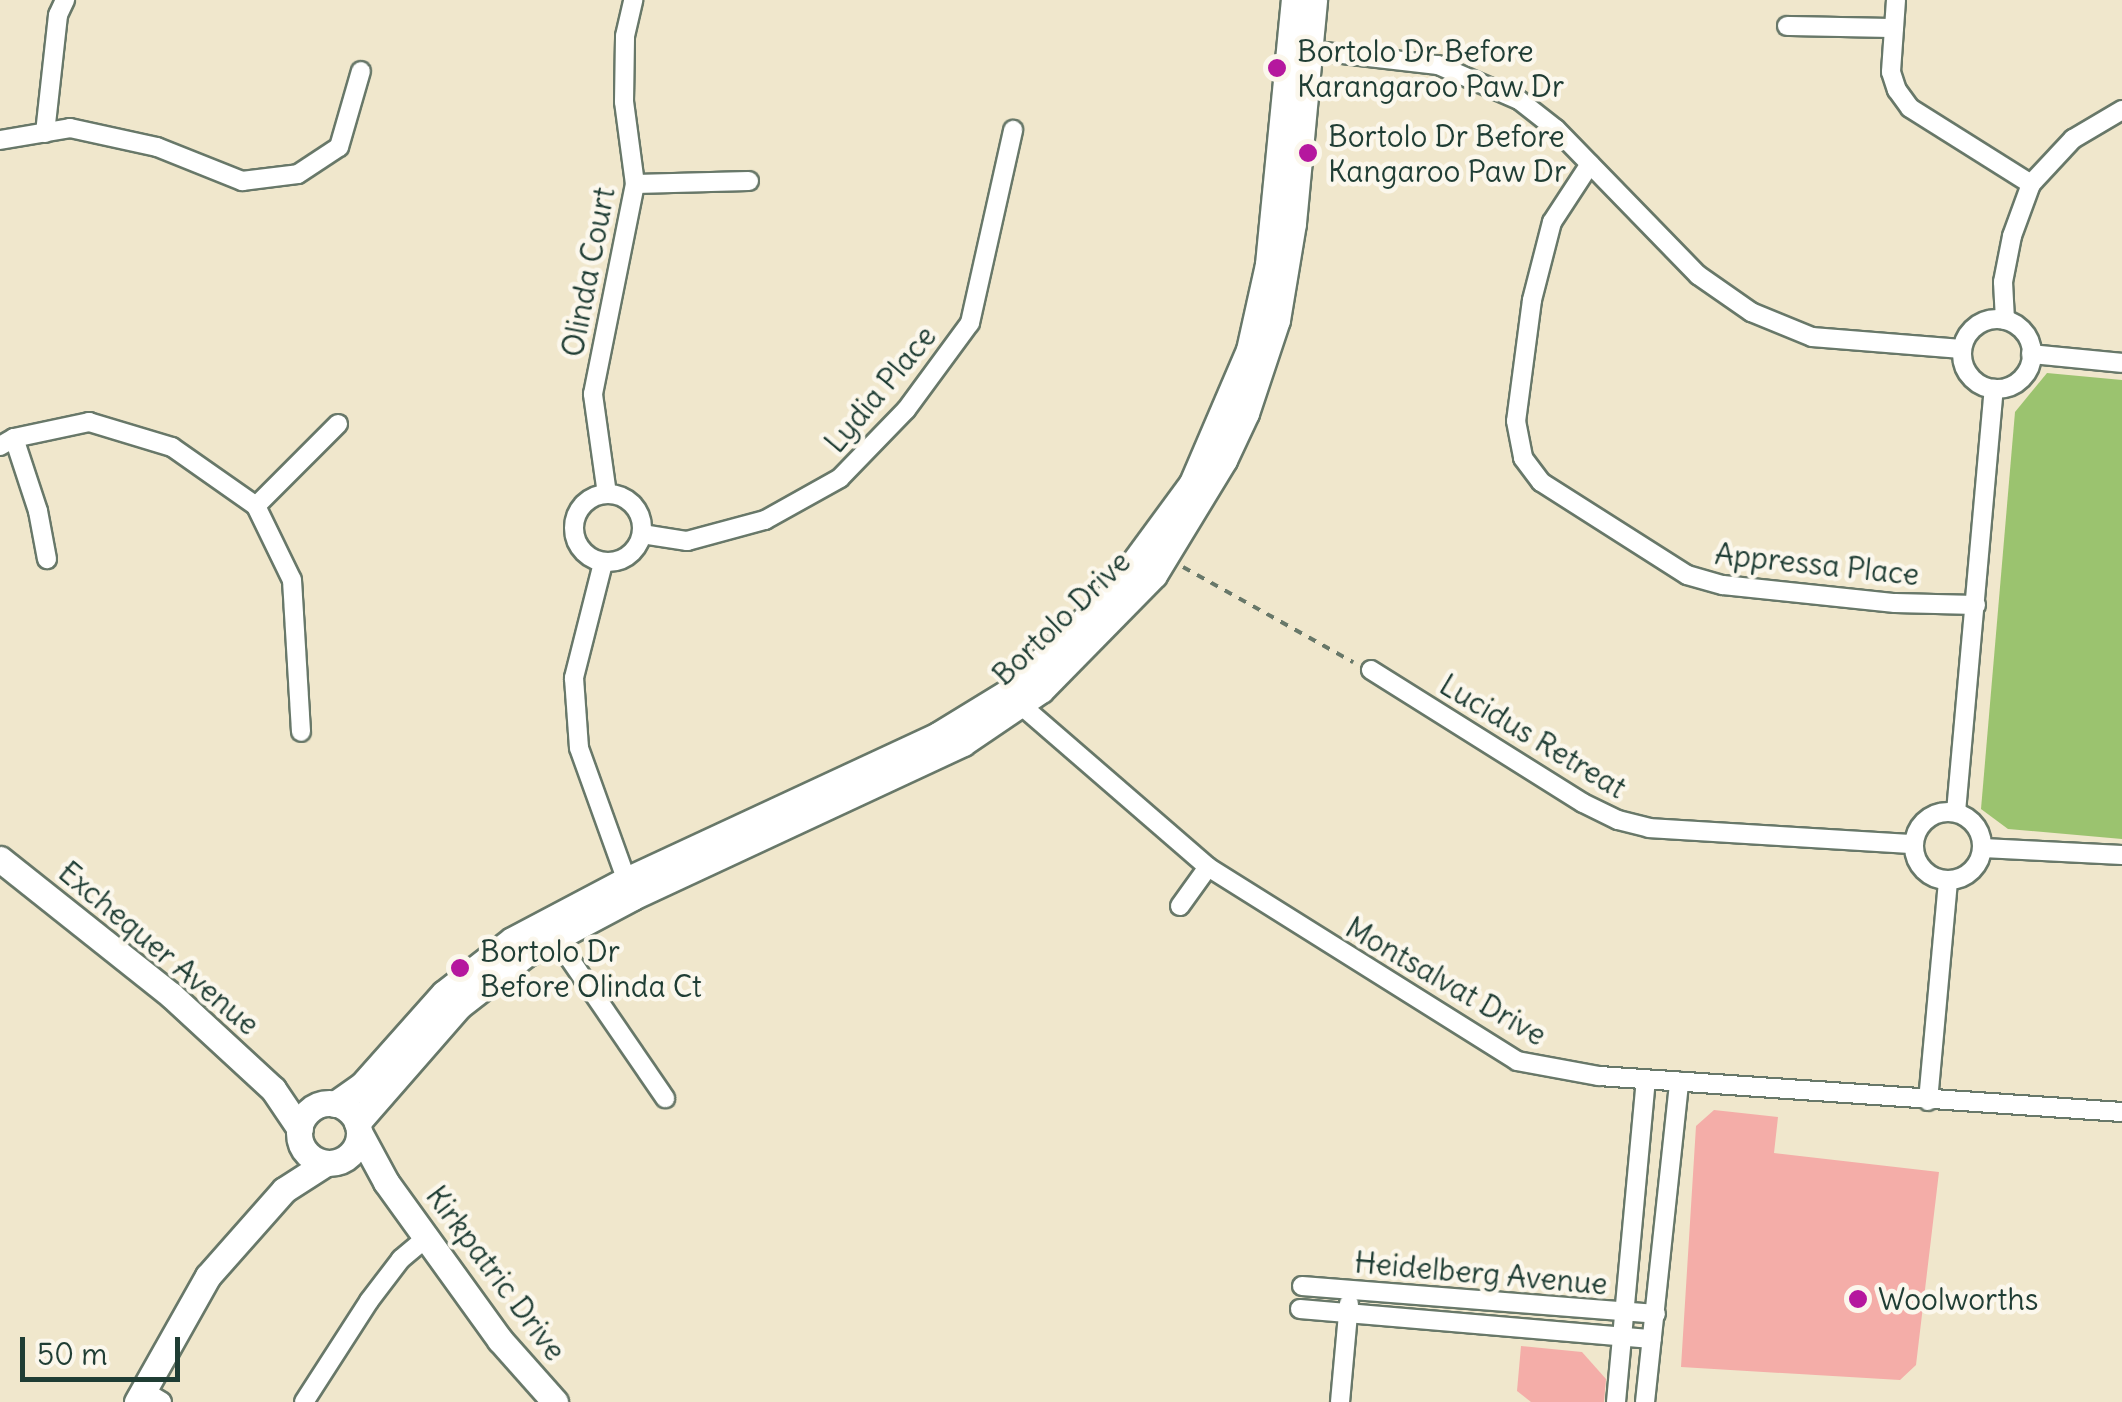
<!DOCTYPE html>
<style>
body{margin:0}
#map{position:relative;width:2122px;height:1402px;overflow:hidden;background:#f0e7cc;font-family:Delius,sans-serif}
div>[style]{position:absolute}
.green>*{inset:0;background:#9bc36f}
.building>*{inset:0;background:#f4ada8}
.path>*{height:4px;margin-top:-2px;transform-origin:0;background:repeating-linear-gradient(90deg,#687869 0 8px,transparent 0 16px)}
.roads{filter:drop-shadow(2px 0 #687869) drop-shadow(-2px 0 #687869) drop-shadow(0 2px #687869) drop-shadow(0 -2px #687869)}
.street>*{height:18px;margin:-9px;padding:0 9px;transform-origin:9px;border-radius:9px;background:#fff}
.street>.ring{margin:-9px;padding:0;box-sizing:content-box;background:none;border:18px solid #fff;border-radius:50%}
.secondary>*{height:25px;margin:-12.5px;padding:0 12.5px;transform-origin:12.5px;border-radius:12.5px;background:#fff}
.secondary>.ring{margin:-12.5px;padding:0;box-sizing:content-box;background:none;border:25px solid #fff;border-radius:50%}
.dots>*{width:28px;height:28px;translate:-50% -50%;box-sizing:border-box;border:5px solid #fbf7ec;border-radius:50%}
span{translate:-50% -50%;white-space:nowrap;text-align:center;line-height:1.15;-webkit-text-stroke:9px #fbf7ec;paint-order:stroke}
.poi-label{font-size:30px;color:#1f3d34}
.left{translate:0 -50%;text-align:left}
.street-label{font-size:30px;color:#1f3d34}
.scale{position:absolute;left:20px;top:1337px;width:160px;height:45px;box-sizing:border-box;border:5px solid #1f3d34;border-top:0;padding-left:12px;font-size:30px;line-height:35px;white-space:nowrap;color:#1f3d34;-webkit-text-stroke:8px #fbf7ec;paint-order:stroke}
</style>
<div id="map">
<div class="green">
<div style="clip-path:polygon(2047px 373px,2122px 380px,2122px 839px,2008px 829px,1981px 809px,2015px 412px)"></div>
</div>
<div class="building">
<div style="clip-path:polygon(1714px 1110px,1778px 1117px,1774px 1153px,1939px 1172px,1916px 1365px,1900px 1380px,1681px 1367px,1696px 1126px)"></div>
<div style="clip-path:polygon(1521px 1346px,1582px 1352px,1606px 1379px,1604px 1402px,1531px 1402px,1517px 1391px)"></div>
</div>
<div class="path">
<div style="left:1183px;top:567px;width:195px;rotate:29.2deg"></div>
</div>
<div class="roads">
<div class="street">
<div style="left:1896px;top:0;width:72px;rotate:94deg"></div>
<div style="left:1891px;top:72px;width:19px;rotate:72deg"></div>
<div style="left:1897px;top:90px;width:22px;rotate:54deg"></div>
<div style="left:1910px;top:108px;width:143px;rotate:32.1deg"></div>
<div style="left:1787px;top:26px;width:107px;rotate:1.1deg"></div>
<div style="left:1299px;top:49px;width:140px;rotate:6.6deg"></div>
<div style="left:1438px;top:65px;width:88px;rotate:23.4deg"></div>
<div style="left:1519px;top:100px;width:47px;rotate:38.1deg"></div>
<div style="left:1556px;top:129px;width:204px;rotate:45.8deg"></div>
<div style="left:1698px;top:275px;width:65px;rotate:34.9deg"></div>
<div style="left:1751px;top:312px;width:66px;rotate:22.3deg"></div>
<div style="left:1812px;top:337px;width:150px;rotate:4.6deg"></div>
<div style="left:45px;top:133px;width:119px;rotate:-83.7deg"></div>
<div style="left:58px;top:15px;width:17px;rotate:-65deg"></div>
<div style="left:0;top:140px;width:71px;rotate:-9.7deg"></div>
<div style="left:70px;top:128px;width:89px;rotate:12.3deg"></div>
<div style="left:157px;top:147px;width:92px;rotate:21.8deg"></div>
<div style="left:242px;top:181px;width:56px;rotate:-7.1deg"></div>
<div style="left:298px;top:174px;width:49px;rotate:-33.4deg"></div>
<div style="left:339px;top:147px;width:79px;rotate:-73.9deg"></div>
<div style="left:1590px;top:164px;width:69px;rotate:123.2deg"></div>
<div style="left:1552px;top:222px;width:81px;rotate:104.4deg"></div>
<div style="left:1532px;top:300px;width:122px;rotate:97.5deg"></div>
<div style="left:1516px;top:421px;width:38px;rotate:79deg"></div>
<div style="left:1523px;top:458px;width:30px;rotate:53deg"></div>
<div style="left:1541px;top:482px;width:173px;rotate:32.5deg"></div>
<div style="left:1687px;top:575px;width:37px;rotate:16deg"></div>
<div style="left:1723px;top:585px;width:173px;rotate:6deg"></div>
<div style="left:1895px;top:603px;width:81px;rotate:1.4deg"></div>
<div style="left:635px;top:184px;width:114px;rotate:-1.5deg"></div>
<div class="ring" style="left:1962px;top:319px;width:52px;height:52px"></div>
<div style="left:2005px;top:320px;width:38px;rotate:-93deg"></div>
<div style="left:2003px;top:282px;width:47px;rotate:-78.9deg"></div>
<div style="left:2012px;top:236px;width:55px;rotate:-69.9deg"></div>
<div style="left:2031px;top:184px;width:62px;rotate:-47deg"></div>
<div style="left:2073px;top:139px;width:57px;rotate:-30.6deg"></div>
<div style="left:2031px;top:354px;width:91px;rotate:5.6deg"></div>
<div style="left:14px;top:438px;width:77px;rotate:71.8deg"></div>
<div style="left:38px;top:511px;width:49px;rotate:79.4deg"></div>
<div style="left:0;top:446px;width:16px;rotate:-30deg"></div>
<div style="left:14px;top:438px;width:77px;rotate:-12deg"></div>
<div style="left:89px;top:422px;width:87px;rotate:16.8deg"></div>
<div style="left:172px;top:447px;width:103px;rotate:35.1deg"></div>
<div style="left:256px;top:506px;width:82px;rotate:64.1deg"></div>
<div style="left:292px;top:580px;width:152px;rotate:86.6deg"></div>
<div class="ring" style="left:574px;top:494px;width:50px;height:50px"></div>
<div style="left:607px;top:494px;width:101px;rotate:-98deg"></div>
<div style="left:593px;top:394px;width:214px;rotate:-78.7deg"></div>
<div style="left:635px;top:184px;width:83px;rotate:-97.6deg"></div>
<div style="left:624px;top:102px;width:66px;rotate:-89.1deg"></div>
<div style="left:625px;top:36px;width:37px;rotate:-77deg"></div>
<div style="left:256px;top:506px;width:116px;rotate:-45deg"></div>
<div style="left:642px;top:534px;width:46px;rotate:8.8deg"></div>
<div style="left:687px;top:541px;width:81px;rotate:-15.1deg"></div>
<div style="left:765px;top:520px;width:86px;rotate:-29.2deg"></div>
<div style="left:840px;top:478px;width:95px;rotate:-45.9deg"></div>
<div style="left:906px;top:410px;width:108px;rotate:-53.7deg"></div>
<div style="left:970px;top:323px;width:198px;rotate:-77.4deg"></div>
<div style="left:603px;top:563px;width:119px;rotate:104.2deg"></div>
<div style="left:574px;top:678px;width:70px;rotate:85.9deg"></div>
<div style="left:579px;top:748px;width:148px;rotate:70.2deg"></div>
<div style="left:1371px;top:670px;width:250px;rotate:32.1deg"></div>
<div style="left:1583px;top:803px;width:39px;rotate:26deg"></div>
<div style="left:1618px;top:820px;width:32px;rotate:14deg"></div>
<div style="left:1649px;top:828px;width:265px;rotate:3.5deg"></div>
<div style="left:1014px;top:699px;width:257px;rotate:40.9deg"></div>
<div style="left:1208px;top:867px;width:365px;rotate:32.1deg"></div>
<div style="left:1517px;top:1061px;width:83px;rotate:10.4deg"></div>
<div style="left:1599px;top:1076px;width:524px;rotate:3.94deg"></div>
<div class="ring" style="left:1914px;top:812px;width:50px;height:50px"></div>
<div style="left:1956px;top:812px;width:425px;rotate:-84.9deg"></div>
<div style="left:1983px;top:848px;width:139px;rotate:2.9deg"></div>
<div style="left:1180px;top:906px;width:48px;rotate:-54.3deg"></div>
<div style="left:550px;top:930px;width:204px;rotate:55.6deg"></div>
<div style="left:1928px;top:1101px;width:221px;rotate:-84.8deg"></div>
<div style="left:1302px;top:1286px;width:355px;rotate:4.5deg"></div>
<div style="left:1300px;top:1309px;width:353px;rotate:4.9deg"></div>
<div style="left:144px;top:1391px;width:21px;rotate:31deg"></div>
<div style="left:304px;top:1402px;width:120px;rotate:-57.2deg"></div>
<div style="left:369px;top:1301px;width:53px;rotate:-52.7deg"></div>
<div style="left:401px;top:1259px;width:35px;rotate:-40deg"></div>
<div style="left:1340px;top:1402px;width:99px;rotate:-84.8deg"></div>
<div style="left:1616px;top:1402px;width:324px;rotate:-84.7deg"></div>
<div style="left:1645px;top:1402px;width:322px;rotate:-83.9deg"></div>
</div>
<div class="secondary">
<div style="left:0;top:859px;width:218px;rotate:38.5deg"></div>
<div style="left:171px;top:995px;width:139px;rotate:42.7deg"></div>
<div style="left:273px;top:1089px;width:48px;rotate:56deg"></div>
<div class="ring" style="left:299px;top:1103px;width:35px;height:35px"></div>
<div style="left:335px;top:1104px;width:33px;rotate:-35deg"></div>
<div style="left:362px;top:1085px;width:123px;rotate:-48.3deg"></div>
<div style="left:444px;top:993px;width:86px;rotate:-37.9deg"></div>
<div style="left:512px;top:940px;width:129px;rotate:-27.8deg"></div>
<div style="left:626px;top:880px;width:344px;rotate:-24.9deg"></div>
<div style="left:938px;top:735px;width:82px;rotate:-31.6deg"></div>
<div style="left:1008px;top:692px;width:139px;rotate:-43.5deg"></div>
<div style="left:1109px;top:596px;width:140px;rotate:-53.7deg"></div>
<div style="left:1192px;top:483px;width:145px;rotate:-66.8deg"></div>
<div style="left:1249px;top:350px;width:88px;rotate:-77.5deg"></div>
<div style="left:1268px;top:264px;width:265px;rotate:-84.4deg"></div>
<div style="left:357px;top:1123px;width:155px;rotate:-48.9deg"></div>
<div style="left:459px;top:1006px;width:85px;rotate:-37.8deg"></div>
<div style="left:526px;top:954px;width:121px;rotate:-28deg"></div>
<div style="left:633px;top:897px;width:364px;rotate:-25deg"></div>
<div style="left:963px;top:743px;width:94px;rotate:-34.2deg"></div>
<div style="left:1041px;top:690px;width:161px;rotate:-45.5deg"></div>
<div style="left:1154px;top:575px;width:135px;rotate:-58.7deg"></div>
<div style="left:1224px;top:460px;width:52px;rotate:-64.9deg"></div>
<div style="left:1246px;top:413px;width:98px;rotate:-71.6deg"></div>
<div style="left:1277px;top:320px;width:98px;rotate:-80.6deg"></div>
<div style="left:1293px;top:223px;width:224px;rotate:-84.6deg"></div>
<div style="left:359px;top:1132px;width:57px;rotate:61.6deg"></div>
<div style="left:386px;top:1182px;width:195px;rotate:54.2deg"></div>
<div style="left:500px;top:1340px;width:83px;rotate:48.4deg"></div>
<div style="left:137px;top:1402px;width:145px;rotate:-60.6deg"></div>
<div style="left:208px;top:1276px;width:115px;rotate:-48.5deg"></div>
<div style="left:284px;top:1190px;width:50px;rotate:-32.7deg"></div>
</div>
</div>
<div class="dots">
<div style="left:1277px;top:68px;background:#b5179e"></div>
<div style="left:1308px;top:153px;background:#b5179e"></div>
<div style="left:460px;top:968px;background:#b5179e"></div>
<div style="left:1858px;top:1299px;background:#b5179e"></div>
</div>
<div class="poi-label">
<span class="left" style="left:1297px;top:68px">Bortolo Dr Before<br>Karangaroo Paw Dr</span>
<span class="left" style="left:1328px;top:153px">Bortolo Dr Before<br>Kangaroo Paw Dr</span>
<span class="left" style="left:480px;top:968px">Bortolo Dr<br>Before Olinda Ct</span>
<span class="left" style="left:1878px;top:1299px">Woolworths</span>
</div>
<div class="street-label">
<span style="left:588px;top:272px;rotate:-79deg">Olinda Court</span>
<span style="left:880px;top:389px;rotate:-50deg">Lydia Place</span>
<span style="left:1817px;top:564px;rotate:6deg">Appressa Place</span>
<span style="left:1061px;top:618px;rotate:-44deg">Bortolo Drive</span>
<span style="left:1533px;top:736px;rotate:31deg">Lucidus Retreat</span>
<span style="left:159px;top:948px;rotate:40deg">Exchequer Avenue</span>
<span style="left:1446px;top:981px;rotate:30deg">Montsalvat Drive</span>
<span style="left:496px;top:1273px;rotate:53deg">Kirkpatric Drive</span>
<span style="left:1481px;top:1273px;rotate:5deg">Heidelberg Avenue</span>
</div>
<div class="scale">50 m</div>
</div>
